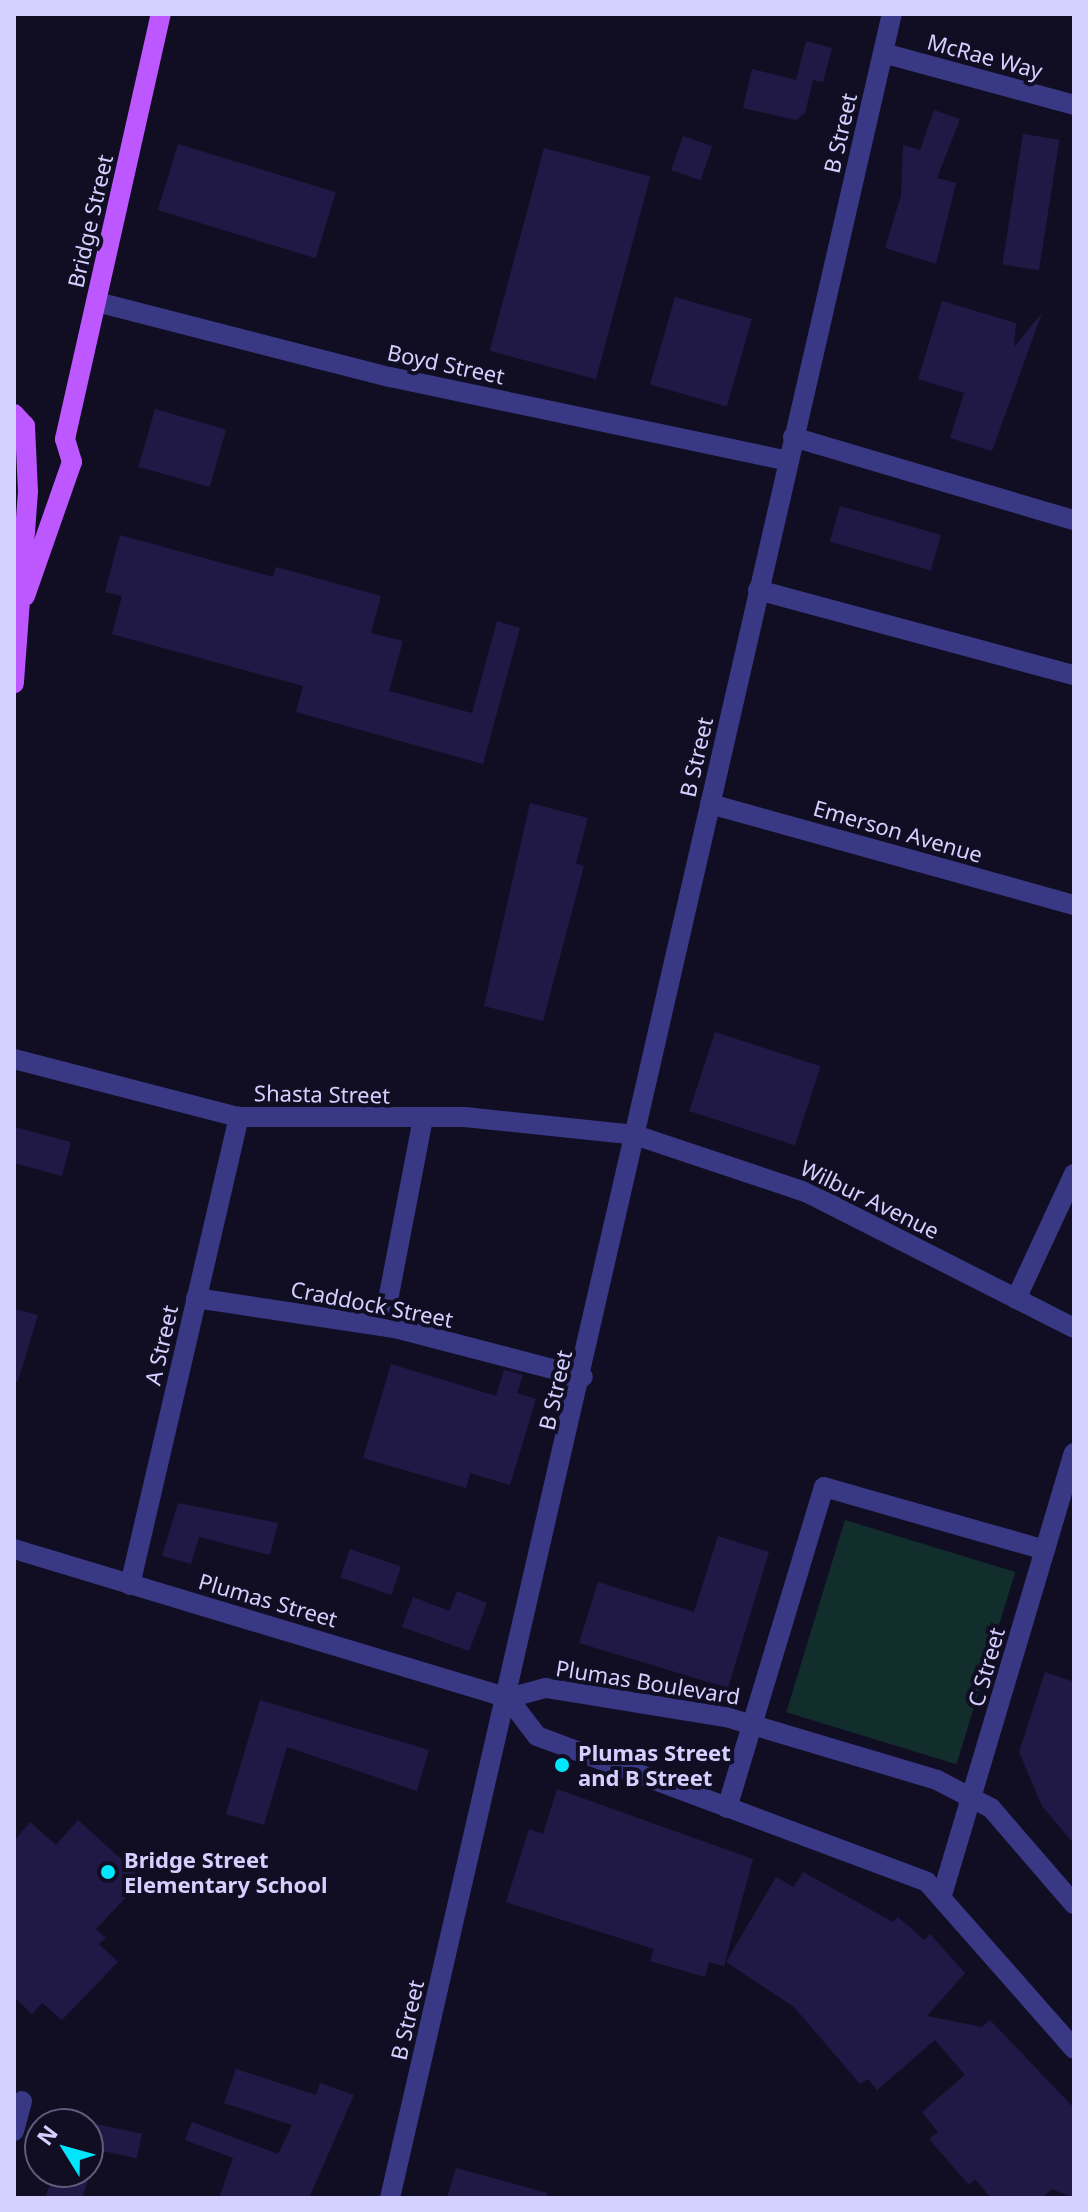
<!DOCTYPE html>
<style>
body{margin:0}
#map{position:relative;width:1088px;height:2212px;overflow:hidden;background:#110e24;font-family:"Noto Sans",sans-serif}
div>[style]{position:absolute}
.green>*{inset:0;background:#112e2c;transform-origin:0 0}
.building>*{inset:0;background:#211945;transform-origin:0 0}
.minor>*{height:20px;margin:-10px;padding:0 10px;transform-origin:10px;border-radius:10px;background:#393884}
.major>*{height:20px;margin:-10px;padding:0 10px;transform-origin:10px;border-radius:10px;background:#bd57ff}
.dots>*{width:22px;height:22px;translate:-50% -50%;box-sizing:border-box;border:4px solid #110e24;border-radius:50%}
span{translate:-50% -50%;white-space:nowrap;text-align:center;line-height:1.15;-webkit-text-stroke:8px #110e24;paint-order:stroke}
.street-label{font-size:22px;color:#d5d0ff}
.poi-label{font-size:22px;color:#d5d0ff;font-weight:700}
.left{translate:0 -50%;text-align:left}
.frame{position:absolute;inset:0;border:16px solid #d5d0ff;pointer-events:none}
.north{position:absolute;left:24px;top:2108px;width:80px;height:80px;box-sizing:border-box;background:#110e24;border:2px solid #5f5c7c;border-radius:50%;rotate:307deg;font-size:22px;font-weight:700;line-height:32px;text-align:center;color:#d5d0ff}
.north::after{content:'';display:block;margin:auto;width:28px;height:36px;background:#00e7fb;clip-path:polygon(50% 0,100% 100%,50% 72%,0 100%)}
</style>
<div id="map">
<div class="green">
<div style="left:845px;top:1520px;width:178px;height:201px;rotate:17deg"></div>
</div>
<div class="building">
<div style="clip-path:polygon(806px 41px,832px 48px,823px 82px,813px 80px,805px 113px,796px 120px,743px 108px,752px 69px,796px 80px)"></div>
<div style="clip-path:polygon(934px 110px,960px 119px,937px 178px,956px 183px,936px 264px,885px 248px,901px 196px,903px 145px,920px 150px)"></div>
<div style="left:1023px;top:134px;width:37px;height:132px;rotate:9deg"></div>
<div style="left:683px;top:136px;width:31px;height:36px;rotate:19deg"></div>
<div style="left:178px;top:144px;width:165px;height:69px;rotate:17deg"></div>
<div style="left:544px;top:148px;width:110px;height:210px;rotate:15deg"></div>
<div style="left:675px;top:297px;width:80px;height:91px;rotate:16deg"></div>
<div style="clip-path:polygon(942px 301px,1016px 323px,1014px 347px,1042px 313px,992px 451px,950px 438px,964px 393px,918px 379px)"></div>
<div style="left:155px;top:409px;width:74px;height:60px;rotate:16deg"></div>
<div style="left:840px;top:506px;width:105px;height:37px;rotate:16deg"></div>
<div style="clip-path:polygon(120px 535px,273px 577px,276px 567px,381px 596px,371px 633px,403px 641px,389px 691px,472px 713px,497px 621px,520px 628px,483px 764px,296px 712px,303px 686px,112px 634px,122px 596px,105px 592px)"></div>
<div style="clip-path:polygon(530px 803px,588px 818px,576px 863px,584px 866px,543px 1021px,484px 1006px)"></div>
<div style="left:715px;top:1032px;width:111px;height:83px;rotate:18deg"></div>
<div style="clip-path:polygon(14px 1127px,71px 1142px,62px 1176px,14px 1163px)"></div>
<div style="clip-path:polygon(14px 1309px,38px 1315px,18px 1381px,14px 1381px)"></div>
<div style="clip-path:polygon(391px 1364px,496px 1396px,504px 1370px,523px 1375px,517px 1393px,536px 1399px,510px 1485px,470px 1473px,466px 1488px,363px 1458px)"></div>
<div style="clip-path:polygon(178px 1503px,278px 1523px,270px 1555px,199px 1537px,191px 1564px,162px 1556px)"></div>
<div style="clip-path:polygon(718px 1536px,769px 1552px,728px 1688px,579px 1643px,598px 1582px,694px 1612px)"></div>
<div style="left:350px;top:1549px;width:54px;height:30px;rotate:19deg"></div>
<div style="clip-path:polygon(457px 1591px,487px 1603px,469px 1651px,402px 1627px,413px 1597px,449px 1611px)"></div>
<div style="clip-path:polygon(1045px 1672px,1074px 1682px,1074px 1844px,1042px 1806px,1019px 1752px)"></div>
<div style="clip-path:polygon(260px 1700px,429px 1750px,417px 1791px,287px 1747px,264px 1825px,226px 1814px)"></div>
<div style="clip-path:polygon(557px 1789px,753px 1859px,724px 1966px,709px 1962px,705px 1977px,650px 1961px,654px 1949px,506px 1902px,529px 1829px,543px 1834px)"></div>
<div style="clip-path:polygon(78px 1820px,143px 1879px,96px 1929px,106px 1938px,99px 1944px,118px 1962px,62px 2020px,42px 2003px,32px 2014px,14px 1997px,14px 1841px,30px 1822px,56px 1845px)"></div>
<div style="clip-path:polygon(803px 1872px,893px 1922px,898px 1917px,924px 1940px,930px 1934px,965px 1973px,927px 2016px,982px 2027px,990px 2020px,1074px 2108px,1074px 2198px,1052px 2189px,1042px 2198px,991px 2198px,975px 2179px,969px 2185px,929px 2139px,938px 2132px,922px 2112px,965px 2075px,935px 2040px,877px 2090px,868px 2079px,860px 2084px,794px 2007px,726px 1962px,776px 1877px,794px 1887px)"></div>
<div style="clip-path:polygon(236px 2069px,316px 2095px,320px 2083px,354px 2095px,309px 2198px,219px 2198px,233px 2158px,185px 2140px,192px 2122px,278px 2154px,292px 2125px,224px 2103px)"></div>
<div style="left:96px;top:2124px;width:47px;height:25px;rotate:12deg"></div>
<div style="clip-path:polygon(456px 2168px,547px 2193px,547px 2198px,447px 2198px)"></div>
<div style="clip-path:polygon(55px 2172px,91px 2172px,82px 2198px,45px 2198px)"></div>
</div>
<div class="minor">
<div style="left:883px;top:53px;width:198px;rotate:15.2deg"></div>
<div style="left:97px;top:302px;width:302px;rotate:14.4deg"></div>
<div style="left:390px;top:377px;width:407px;rotate:11.9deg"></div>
<div style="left:793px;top:437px;width:293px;rotate:16.5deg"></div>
<div style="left:758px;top:590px;width:327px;rotate:15.1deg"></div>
<div style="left:710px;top:804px;width:378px;rotate:15.5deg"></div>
<div style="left:14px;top:1059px;width:232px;rotate:14.5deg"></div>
<div style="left:239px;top:1117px;width:226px"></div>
<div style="left:465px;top:1117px;width:171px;rotate:6deg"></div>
<div style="left:635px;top:1135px;width:182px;rotate:18.5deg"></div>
<div style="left:808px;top:1193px;width:298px;rotate:26.9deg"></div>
<div style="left:196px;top:1298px;width:201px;rotate:8.6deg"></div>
<div style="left:395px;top:1328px;width:194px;rotate:14.6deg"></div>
<div style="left:1016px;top:1299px;width:138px;rotate:-65.1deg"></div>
<div style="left:383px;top:1326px;width:212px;rotate:-79.1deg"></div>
<div style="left:14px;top:1549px;width:516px;rotate:16.78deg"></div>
<div style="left:130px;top:1585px;width:481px;rotate:-76.9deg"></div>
<div style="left:508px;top:1698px;width:48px;rotate:52.7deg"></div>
<div style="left:537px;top:1736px;width:416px;rotate:20.5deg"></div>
<div style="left:927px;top:1882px;width:222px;rotate:48.6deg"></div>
<div style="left:508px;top:1698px;width:39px;rotate:-15deg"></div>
<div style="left:546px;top:1688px;width:182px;rotate:9.2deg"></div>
<div style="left:726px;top:1717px;width:220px;rotate:16.6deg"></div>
<div style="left:937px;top:1780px;width:61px;rotate:27.4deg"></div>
<div style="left:991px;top:1808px;width:127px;rotate:49.2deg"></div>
<div style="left:727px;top:1808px;width:335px;rotate:-73.2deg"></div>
<div style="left:824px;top:1487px;width:230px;rotate:15.9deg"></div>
<div style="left:942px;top:1895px;width:461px;rotate:-73.4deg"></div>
<div style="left:14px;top:2131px;width:31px;rotate:-75deg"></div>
<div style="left:390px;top:2198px;width:2241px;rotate:-77.06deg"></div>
</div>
<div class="major">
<div style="left:14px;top:414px;width:16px;rotate:47deg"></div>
<div style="left:25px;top:426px;width:65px;rotate:87.4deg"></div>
<div style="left:28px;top:491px;width:193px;rotate:94.2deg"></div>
<div style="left:25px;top:596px;width:142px;rotate:-70.7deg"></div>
<div style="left:72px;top:462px;width:24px;rotate:-107deg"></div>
<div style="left:65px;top:439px;width:436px;rotate:-77.3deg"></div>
</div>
<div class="dots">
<div style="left:562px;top:1765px;background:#00e7fb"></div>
<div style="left:108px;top:1872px;background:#00e7fb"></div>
</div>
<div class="street-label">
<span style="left:985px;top:56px;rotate:15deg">McRae Way</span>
<span style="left:840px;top:133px;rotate:-77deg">B Street</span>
<span style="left:90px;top:221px;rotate:-77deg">Bridge Street</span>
<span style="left:446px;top:364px;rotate:12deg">Boyd Street</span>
<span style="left:696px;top:757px;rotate:-77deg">B Street</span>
<span style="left:898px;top:831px;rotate:16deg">Emerson Avenue</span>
<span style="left:322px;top:1094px;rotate:1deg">Shasta Street</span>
<span style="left:870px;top:1199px;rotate:26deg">Wilbur Avenue</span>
<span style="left:372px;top:1304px;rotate:11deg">Craddock Street</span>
<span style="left:161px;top:1345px;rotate:-77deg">A Street</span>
<span style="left:555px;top:1390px;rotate:-77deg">B Street</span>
<span style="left:268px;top:1600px;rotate:16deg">Plumas Street</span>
<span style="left:986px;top:1667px;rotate:-74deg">C Street</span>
<span style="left:648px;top:1682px;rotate:9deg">Plumas Boulevard</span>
<span style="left:407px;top:2020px;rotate:-77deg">B Street</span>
</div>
<div class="poi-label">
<span class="left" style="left:578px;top:1765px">Plumas Street<br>and B Street</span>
<span class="left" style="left:124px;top:1872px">Bridge Street<br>Elementary School</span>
</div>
<div class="frame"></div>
<div class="north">N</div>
</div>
